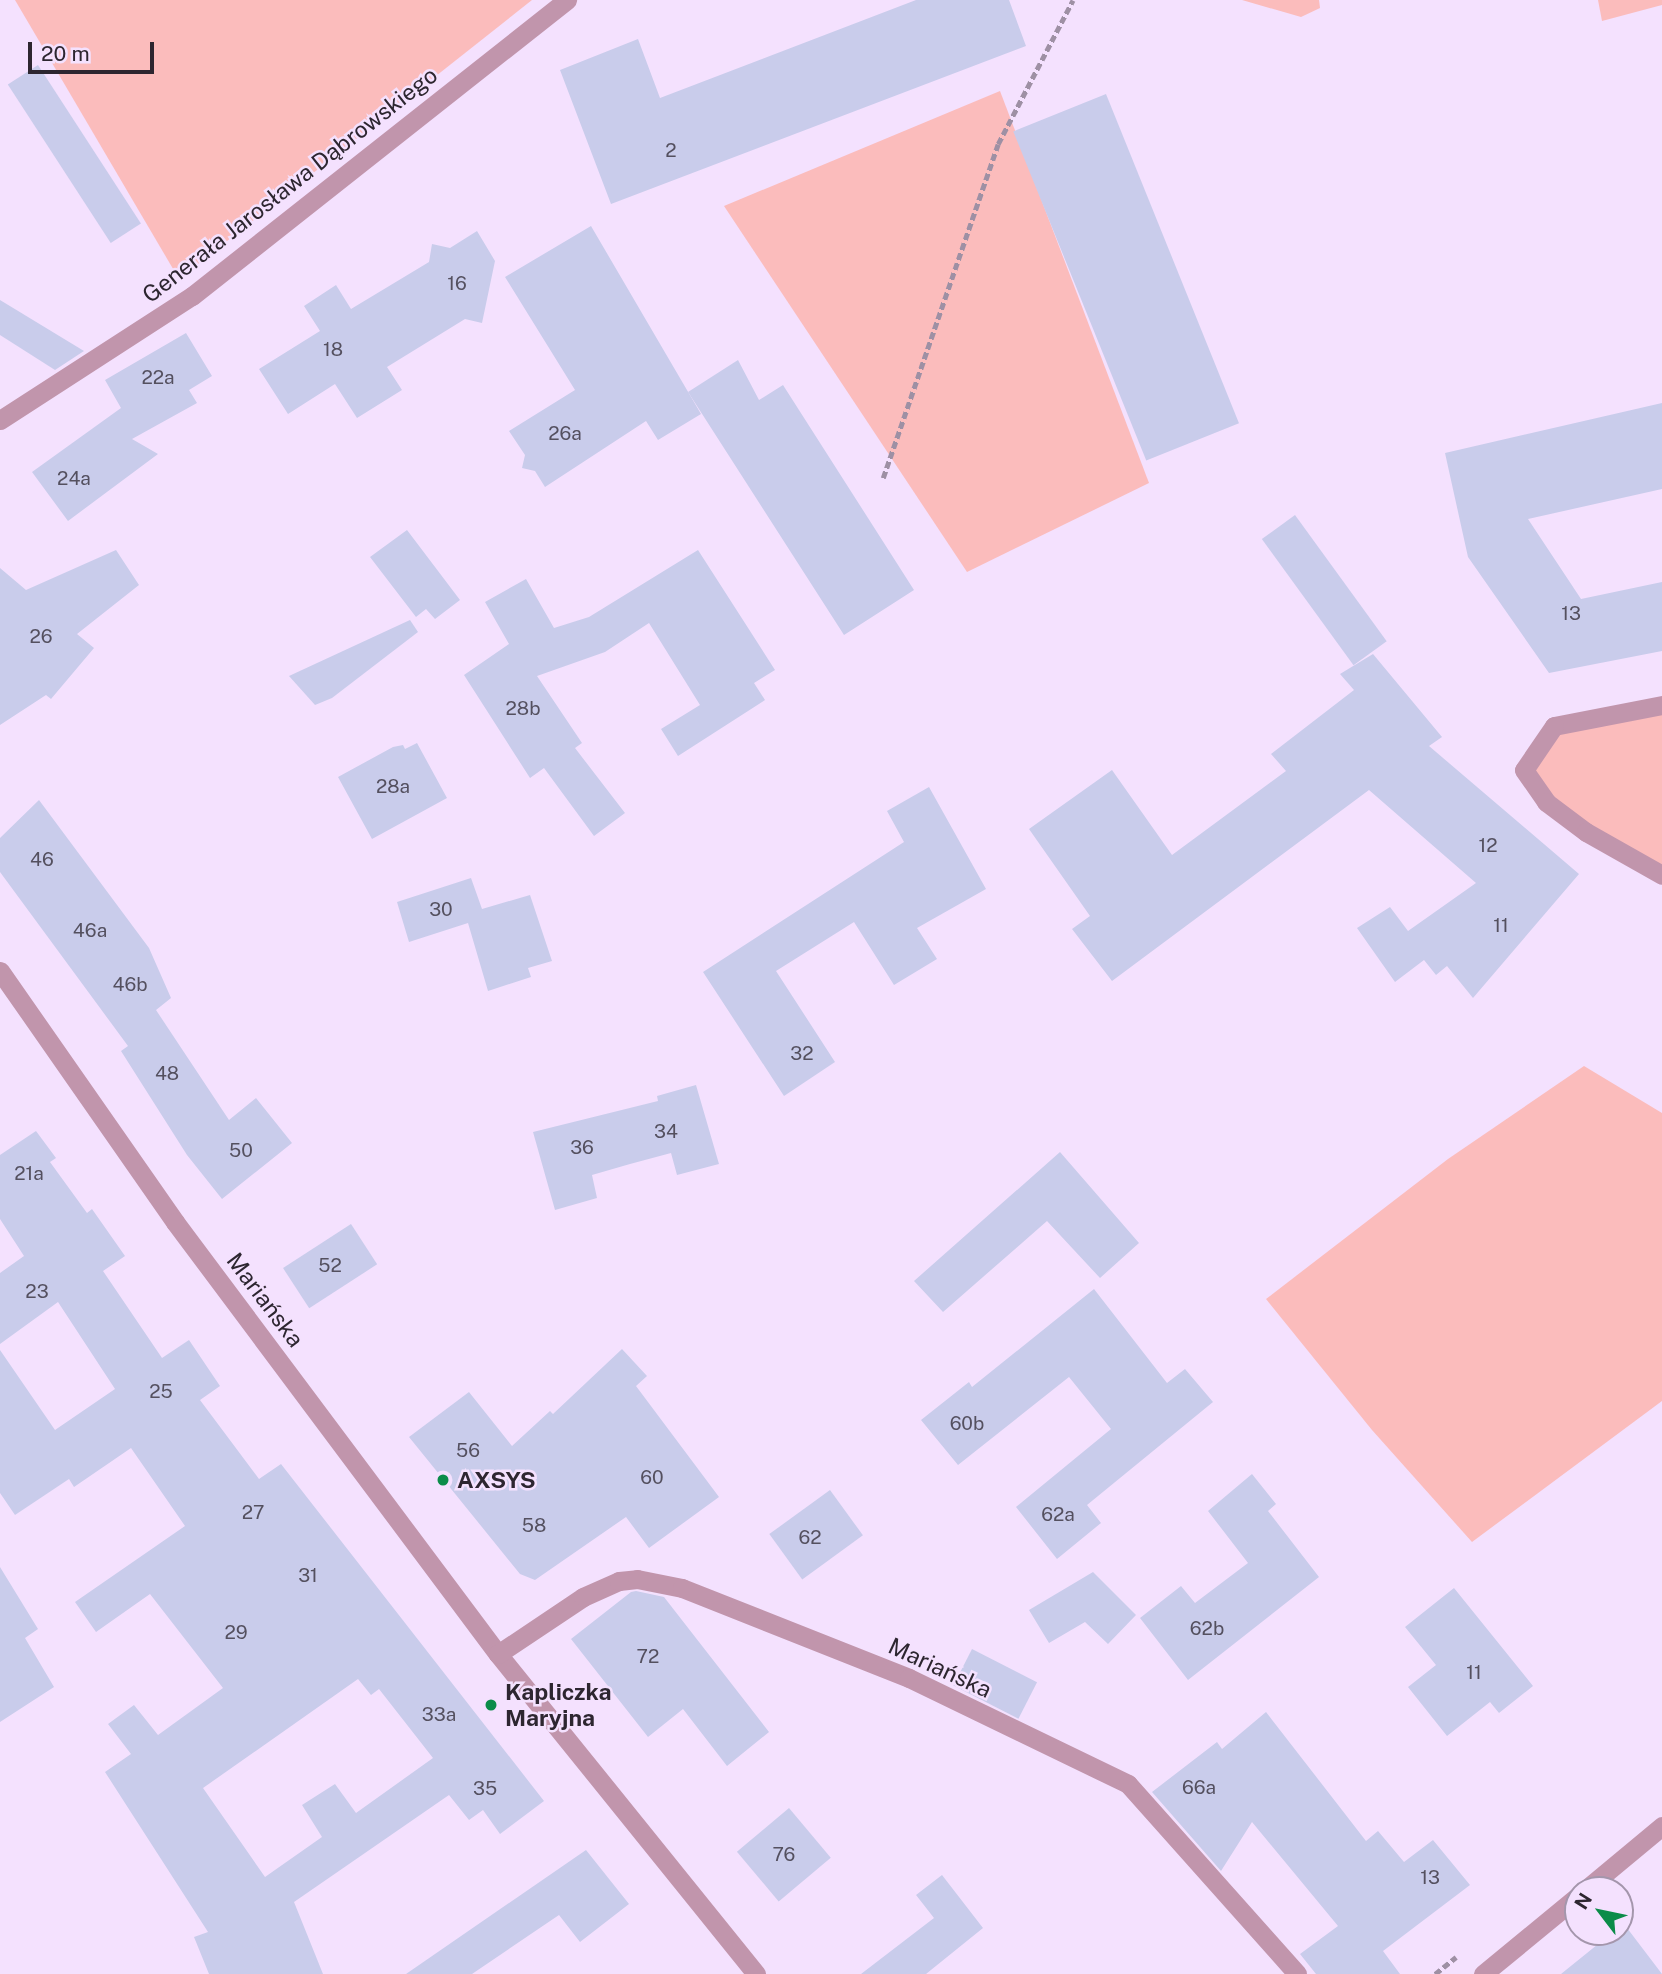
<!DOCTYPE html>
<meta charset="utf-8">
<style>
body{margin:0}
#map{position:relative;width:1662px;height:1974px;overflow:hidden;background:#f4e1fe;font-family:"Public Sans",sans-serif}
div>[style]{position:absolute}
.green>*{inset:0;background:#fbbcbc}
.building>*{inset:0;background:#c9cceb;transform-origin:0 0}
.path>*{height:4.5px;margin-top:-2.25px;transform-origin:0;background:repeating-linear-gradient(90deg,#9e90a4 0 7px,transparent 0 10.5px)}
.service>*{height:19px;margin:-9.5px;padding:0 9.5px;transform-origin:9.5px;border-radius:9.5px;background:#c195ac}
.minor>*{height:19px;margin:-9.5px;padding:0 9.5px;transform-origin:9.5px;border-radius:9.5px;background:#c195ac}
.dots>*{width:19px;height:19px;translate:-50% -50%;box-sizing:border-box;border:4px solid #f4e1fe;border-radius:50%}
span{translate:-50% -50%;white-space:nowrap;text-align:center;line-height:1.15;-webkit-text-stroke:5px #f4e1fe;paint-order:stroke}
.number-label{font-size:19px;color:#54505f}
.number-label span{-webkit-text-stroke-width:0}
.street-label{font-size:23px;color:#2d2630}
.poi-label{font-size:23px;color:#2d2630;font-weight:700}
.left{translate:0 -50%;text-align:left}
.north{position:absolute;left:1564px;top:1876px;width:70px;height:70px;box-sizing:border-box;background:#f4e1fe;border:2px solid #a496ac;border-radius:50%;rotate:302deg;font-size:19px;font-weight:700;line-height:28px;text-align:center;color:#2d2630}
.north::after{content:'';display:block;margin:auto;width:24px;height:32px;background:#0b8c49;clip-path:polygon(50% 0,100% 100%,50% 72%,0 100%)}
.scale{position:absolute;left:28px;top:42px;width:126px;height:32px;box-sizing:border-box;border:4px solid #2d2630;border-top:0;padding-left:9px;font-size:21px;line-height:24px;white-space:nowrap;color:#2d2630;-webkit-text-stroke:5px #f4e1fe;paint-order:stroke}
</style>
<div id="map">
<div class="green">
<div style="clip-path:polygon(15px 0,532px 0,179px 279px)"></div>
<div style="clip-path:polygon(1242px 0,1319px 0,1320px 8px,1301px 17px)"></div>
<div style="clip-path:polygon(1598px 0,1662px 0,1662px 5px,1602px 21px)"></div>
<div style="clip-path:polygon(1000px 91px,1149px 483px,967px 572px,724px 206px)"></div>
<div style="clip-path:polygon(1662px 705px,1662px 875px,1586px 832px,1524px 770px,1554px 726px)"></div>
<div style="clip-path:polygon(1584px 1066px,1662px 1113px,1662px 1401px,1472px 1542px,1372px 1430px,1266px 1299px,1448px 1159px)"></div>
</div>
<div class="building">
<div style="clip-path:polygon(916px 0,1009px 0,1026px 46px,611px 204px,560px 70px,638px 39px,660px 98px)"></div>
<div style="left:38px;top:65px;width:189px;height:36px;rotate:57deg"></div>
<div style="left:1106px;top:94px;width:355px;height:100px;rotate:68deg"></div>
<div style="clip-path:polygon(591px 226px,701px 414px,658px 440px,646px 421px,545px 487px,535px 471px,522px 468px,525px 455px,509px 431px,575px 390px,505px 277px)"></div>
<div style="clip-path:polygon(477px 231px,495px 261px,482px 323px,465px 319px,387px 367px,402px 390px,357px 418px,335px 384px,288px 414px,259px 369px,320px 331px,304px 306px,336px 285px,351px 309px,429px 262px,432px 244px,450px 248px)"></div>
<div style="clip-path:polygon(0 300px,84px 351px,55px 370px,0 335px)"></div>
<div style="clip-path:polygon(186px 333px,212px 376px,189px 390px,197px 403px,132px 439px,158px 454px,68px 521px,32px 472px,121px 408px,105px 380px)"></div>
<div style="clip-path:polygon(738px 360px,759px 400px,783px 385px,914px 590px,844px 635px,688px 392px)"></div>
<div style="clip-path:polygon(1662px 403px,1662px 489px,1528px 519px,1581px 599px,1662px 582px,1662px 651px,1549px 673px,1468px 557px,1445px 453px)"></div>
<div style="left:1295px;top:515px;width:156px;height:41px;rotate:54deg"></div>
<div style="clip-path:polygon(407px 530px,460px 600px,435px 619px,426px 609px,416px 617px,370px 557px)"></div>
<div style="clip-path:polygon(116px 550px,139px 585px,77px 634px,94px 648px,51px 699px,46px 695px,0 725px,0 568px,26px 590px)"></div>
<div style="clip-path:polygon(698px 550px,775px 670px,754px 683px,765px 700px,678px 756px,661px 729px,700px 705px,649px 623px,605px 652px,537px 676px,582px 743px,575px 748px,625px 813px,594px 836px,544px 768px,530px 778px,464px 675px,509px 644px,485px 602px,526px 579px,554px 628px,589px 617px)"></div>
<div style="clip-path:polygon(410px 620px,418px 632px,332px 698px,315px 705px,289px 676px)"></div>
<div style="clip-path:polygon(1373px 654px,1442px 737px,1429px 746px,1579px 874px,1473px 998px,1447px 966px,1436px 975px,1424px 960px,1395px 982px,1357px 928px,1390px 907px,1408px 931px,1476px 883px,1369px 790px,1112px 981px,1072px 929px,1090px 916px,1029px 829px,1112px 770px,1172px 855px,1286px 771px,1271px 754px,1354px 690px,1340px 674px)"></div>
<div style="clip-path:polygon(417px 743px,447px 798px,372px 839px,338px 777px,393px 747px,403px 745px,405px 749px)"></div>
<div style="clip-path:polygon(929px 787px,986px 889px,917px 928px,937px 959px,894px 985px,854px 922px,776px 971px,835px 1062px,784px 1096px,703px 972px,904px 842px,887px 811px)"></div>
<div style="clip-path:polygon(39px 800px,149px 948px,171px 998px,156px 1010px,229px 1120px,256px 1098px,292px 1143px,222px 1199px,187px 1155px,121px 1051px,128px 1046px,0 872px,0 838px)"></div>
<div style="clip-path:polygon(471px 878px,482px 909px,530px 895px,552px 961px,528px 968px,531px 977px,488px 991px,468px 923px,409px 942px,397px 902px)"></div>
<div style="clip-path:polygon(696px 1085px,719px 1164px,677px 1175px,671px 1153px,630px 1164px,592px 1175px,597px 1198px,555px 1210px,533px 1132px,658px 1101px,657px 1096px)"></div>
<div style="clip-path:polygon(evenodd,36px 1131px,56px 1158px,50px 1162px,87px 1213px,92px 1209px,125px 1256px,103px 1271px,162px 1358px,189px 1340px,220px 1386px,200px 1400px,259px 1479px,281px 1464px,544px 1801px,500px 1834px,483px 1810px,469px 1820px,449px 1795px,294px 1902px,323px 1974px,209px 1974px,194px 1937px,208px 1932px,105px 1772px,131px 1754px,108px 1724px,134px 1705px,158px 1735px,223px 1688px,150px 1594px,96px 1632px,75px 1602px,185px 1526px,131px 1448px,74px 1487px,69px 1479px,15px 1515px,0 1493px,0 1350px,55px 1430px,115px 1389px,58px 1302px,0 1344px,0 1273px,24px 1256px,0 1219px,0 1155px,36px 1131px,358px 1679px,371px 1695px,379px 1689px,433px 1758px,356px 1813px,335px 1784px,302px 1805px,322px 1837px,265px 1877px,203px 1788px,358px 1679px)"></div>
<div style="clip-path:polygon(1060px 1152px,1139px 1243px,1100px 1278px,1047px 1221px,943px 1312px,914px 1281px)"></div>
<div style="left:351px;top:1224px;width:48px;height:81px;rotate:57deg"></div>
<div style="clip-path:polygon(1094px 1289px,1167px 1383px,1185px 1369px,1213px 1402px,1087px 1505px,1101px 1523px,1057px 1559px,1016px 1507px,1111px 1429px,1069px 1377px,958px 1465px,921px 1420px,969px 1382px,972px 1387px)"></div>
<div style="clip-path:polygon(622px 1349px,647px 1376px,636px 1386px,719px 1497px,649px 1548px,626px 1517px,535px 1580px,520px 1574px,409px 1437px,469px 1392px,512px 1446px,550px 1411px,553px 1414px)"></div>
<div style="clip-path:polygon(1252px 1474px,1276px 1504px,1268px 1511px,1319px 1577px,1188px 1680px,1140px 1618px,1181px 1586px,1195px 1603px,1248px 1563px,1208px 1511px)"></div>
<div style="left:830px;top:1490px;width:56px;height:75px;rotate:54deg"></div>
<div style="clip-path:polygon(0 1567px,38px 1629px,25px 1638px,54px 1687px,0 1722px)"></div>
<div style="clip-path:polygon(1093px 1572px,1136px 1615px,1108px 1644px,1085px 1622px,1049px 1643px,1029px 1610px)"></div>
<div style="clip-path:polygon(1454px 1588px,1533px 1686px,1499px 1713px,1490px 1702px,1447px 1736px,1408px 1687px,1436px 1665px,1405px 1627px)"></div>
<div style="clip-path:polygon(636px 1591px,664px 1597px,769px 1732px,727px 1766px,683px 1709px,648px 1737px,571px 1639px,631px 1592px)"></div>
<div style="left:972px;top:1649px;width:73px;height:41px;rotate:27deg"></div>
<div style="clip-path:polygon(1266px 1712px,1366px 1841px,1378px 1831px,1404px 1862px,1433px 1840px,1470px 1885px,1383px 1951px,1400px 1974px,1316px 1974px,1300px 1954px,1338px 1926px,1252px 1822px,1221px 1871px,1152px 1792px,1217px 1742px,1222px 1749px)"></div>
<div style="left:789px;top:1808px;width:65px;height:68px;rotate:50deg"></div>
<div style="clip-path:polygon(586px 1850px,629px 1904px,580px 1942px,559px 1915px,472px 1974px,406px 1974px)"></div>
<div style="clip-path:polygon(942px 1875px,983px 1928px,926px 1974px,861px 1974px,934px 1918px,916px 1895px)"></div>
<div style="clip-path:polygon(1624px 1924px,1662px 1974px,1561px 1974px,1613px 1932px,1620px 1932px)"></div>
</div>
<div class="path">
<div style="left:883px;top:478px;width:353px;rotate:-71deg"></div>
<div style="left:998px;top:144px;width:162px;rotate:-62.5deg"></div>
<div style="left:1435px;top:1974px;width:27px;rotate:-39deg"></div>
</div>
<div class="service">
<div style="left:1662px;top:705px;width:110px;rotate:169deg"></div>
<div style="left:1554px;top:726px;width:53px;rotate:124.3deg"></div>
<div style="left:1524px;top:770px;width:39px;rotate:55deg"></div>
<div style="left:1546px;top:802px;width:50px;rotate:36.9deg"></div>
<div style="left:1586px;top:832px;width:87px;rotate:29.5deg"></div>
</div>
<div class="minor">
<div style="left:0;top:420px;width:229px;rotate:-32.9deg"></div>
<div style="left:192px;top:296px;width:478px;rotate:-38.3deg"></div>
<div style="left:0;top:971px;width:306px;rotate:55.1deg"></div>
<div style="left:175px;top:1222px;width:539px;rotate:53.22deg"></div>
<div style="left:498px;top:1654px;width:411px;rotate:51.1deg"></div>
<div style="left:498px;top:1654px;width:102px;rotate:-33.8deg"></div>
<div style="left:583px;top:1597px;width:39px;rotate:-24deg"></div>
<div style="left:619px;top:1581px;width:18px;rotate:-6deg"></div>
<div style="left:637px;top:1579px;width:46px;rotate:11.3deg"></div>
<div style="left:682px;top:1588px;width:244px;rotate:21.6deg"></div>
<div style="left:909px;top:1678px;width:243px;rotate:25.8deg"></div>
<div style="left:1128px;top:1784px;width:254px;rotate:48.3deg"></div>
<div style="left:1585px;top:1890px;width:100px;rotate:-39.7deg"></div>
<div style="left:1483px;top:1974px;width:123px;rotate:-39.4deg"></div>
</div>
<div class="dots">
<div style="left:443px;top:1480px;background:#0b8c49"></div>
<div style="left:491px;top:1705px;background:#0b8c49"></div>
</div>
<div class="number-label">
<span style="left:671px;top:151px">2</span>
<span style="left:457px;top:284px">16</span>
<span style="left:333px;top:350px">18</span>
<span style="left:158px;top:378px">22a</span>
<span style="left:565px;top:434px">26a</span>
<span style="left:74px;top:479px">24a</span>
<span style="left:1571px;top:614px">13</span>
<span style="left:41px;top:637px">26</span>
<span style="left:523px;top:709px">28b</span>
<span style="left:393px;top:787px">28a</span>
<span style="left:1488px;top:846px">12</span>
<span style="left:42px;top:860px">46</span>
<span style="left:441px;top:910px">30</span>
<span style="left:1501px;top:926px">11</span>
<span style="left:90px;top:931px">46a</span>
<span style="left:130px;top:985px">46b</span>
<span style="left:802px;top:1054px">32</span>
<span style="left:167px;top:1074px">48</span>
<span style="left:666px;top:1132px">34</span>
<span style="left:582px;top:1148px">36</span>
<span style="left:241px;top:1151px">50</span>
<span style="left:29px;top:1174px">21a</span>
<span style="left:330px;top:1266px">52</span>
<span style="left:37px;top:1292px">23</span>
<span style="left:161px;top:1392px">25</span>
<span style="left:967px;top:1424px">60b</span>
<span style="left:468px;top:1451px">56</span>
<span style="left:652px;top:1478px">60</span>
<span style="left:253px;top:1513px">27</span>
<span style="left:1058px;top:1515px">62a</span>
<span style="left:534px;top:1526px">58</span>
<span style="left:810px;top:1538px">62</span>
<span style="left:308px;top:1576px">31</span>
<span style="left:1207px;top:1629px">62b</span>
<span style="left:236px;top:1633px">29</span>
<span style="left:648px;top:1657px">72</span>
<span style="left:1474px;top:1673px">11</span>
<span style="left:439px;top:1715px">33a</span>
<span style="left:1199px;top:1788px">66a</span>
<span style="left:485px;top:1789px">35</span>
<span style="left:784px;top:1855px">76</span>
<span style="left:1430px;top:1878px">13</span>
</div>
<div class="street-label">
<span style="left:290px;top:185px;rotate:-38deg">Generała Jarosława Dąbrowskiego</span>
<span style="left:265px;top:1300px;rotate:53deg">Mariańska</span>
<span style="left:940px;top:1668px;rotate:25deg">Mariańska</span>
</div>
<div class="poi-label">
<span class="left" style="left:457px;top:1480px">AXSYS</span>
<span class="left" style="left:505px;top:1705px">Kapliczka<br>Maryjna</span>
</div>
<div class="north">N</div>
<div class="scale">20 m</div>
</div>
